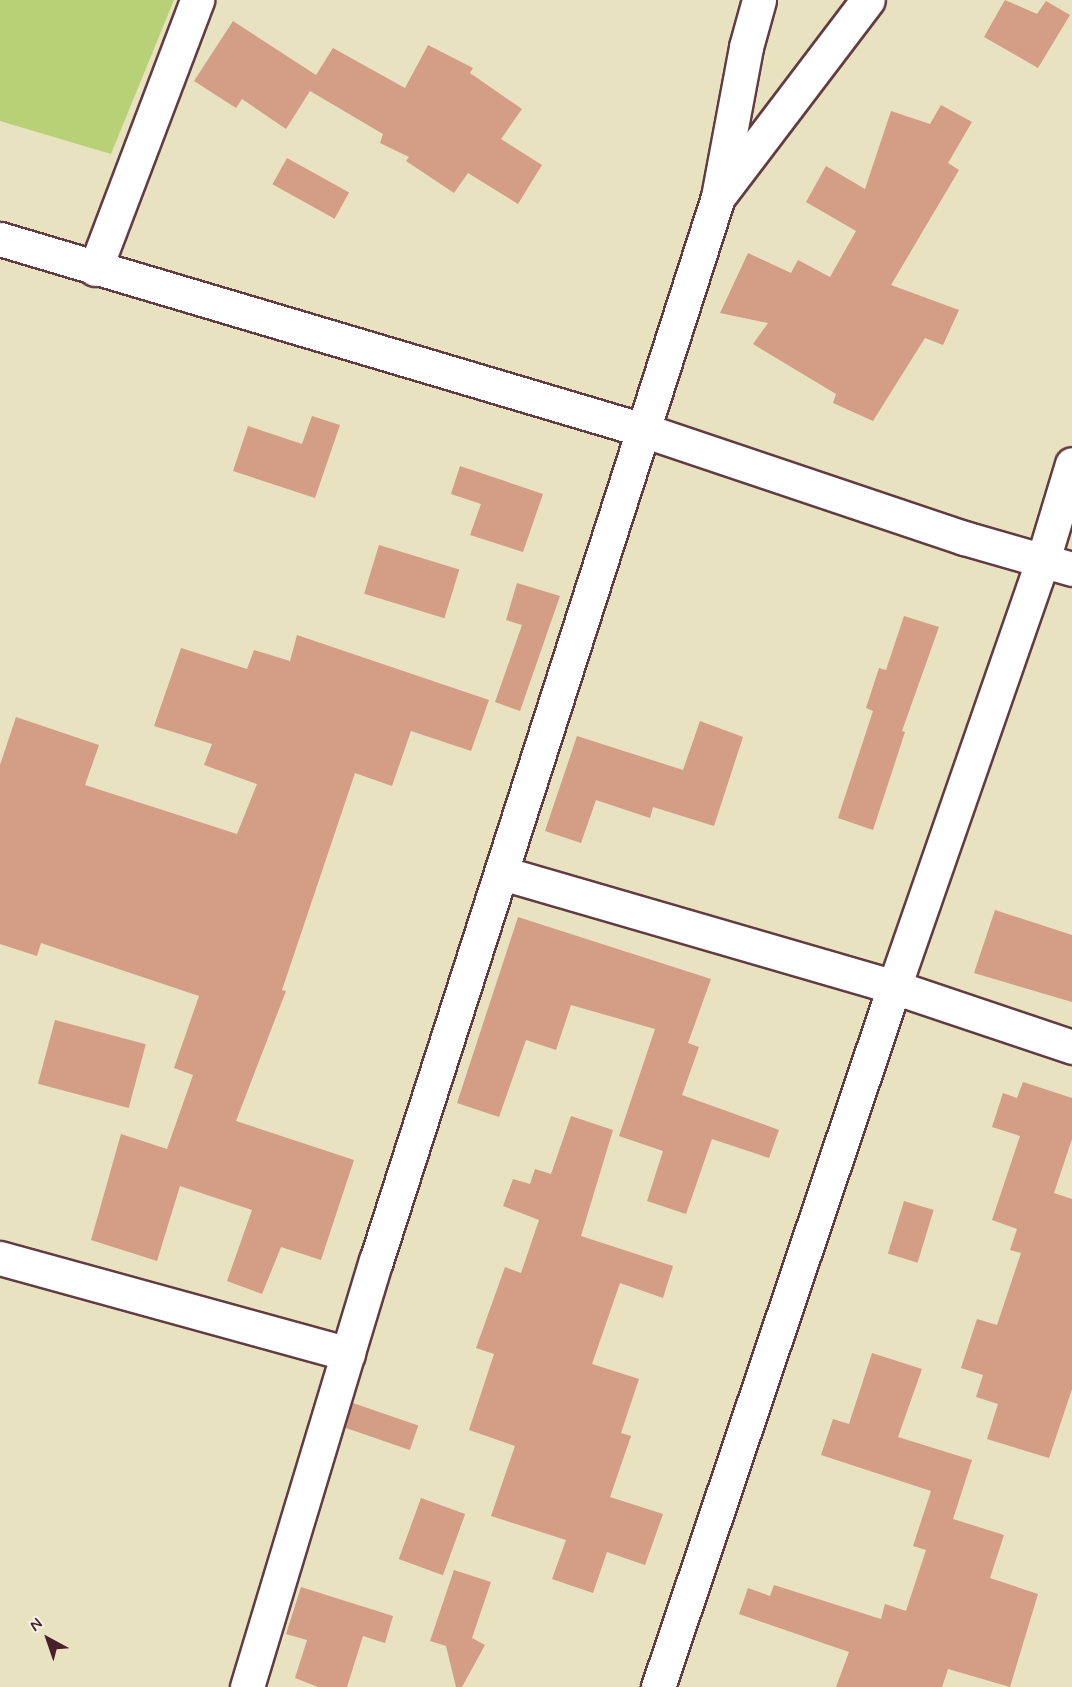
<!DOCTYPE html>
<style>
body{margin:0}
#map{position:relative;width:1072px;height:1687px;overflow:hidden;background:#e8e2c1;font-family:Mynerve,sans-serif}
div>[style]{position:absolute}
.green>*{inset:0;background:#b9d176}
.building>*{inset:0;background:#d49d85;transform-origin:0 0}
.roads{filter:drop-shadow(2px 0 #623c42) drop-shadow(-2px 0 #623c42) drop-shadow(0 2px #623c42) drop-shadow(0 -2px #623c42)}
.minor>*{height:33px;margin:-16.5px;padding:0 16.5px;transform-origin:16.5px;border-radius:16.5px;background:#fff}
span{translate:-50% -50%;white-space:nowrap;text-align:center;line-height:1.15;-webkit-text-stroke:5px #f7f3e8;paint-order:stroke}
.north{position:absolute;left:18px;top:1609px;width:60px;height:60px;-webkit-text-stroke:4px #f7f3e8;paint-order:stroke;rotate:320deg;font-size:16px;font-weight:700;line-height:24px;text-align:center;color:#4a1f2b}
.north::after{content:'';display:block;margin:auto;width:21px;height:27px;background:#4a1f2b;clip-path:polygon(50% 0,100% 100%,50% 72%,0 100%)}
</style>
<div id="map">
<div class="green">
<div style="clip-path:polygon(0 0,174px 0,111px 154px,0 121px)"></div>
</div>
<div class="building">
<div style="clip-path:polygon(1005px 0,1037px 14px,1046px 1px,1070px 15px,1038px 68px,984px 37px)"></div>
<div style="clip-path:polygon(233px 21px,316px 75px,333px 48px,405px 88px,428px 45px,473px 68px,470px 73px,522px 109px,501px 139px,542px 165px,518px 204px,468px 173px,454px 193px,406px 161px,409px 157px,380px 143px,383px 134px,310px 91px,286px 129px,242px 99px,236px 108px,194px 81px)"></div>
<div style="clip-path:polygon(941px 105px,972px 122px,948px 163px,959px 170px,891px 285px,959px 310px,943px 345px,925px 338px,873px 421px,833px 403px,836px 394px,753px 344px,768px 323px,720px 313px,748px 253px,791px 273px,798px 260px,830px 277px,856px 231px,806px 202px,826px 166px,865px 189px,891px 111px,930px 124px)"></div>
<div style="left:287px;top:158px;width:71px;height:30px;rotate:29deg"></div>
<div style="clip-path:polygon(312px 416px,340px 425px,315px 498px,233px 471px,248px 426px,302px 444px)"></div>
<div style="clip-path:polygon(460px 466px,543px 494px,523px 552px,470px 535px,481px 504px,451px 494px)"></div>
<div style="left:379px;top:545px;width:84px;height:51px;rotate:17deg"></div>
<div style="clip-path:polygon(517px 583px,560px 596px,520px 711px,495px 702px,522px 625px,506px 620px)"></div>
<div style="clip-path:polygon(904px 616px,939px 627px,902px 731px,905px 732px,873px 830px,838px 818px,873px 711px,866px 708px,879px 668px,886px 670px)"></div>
<div style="clip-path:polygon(297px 635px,489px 700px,471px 751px,411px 731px,392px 786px,355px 773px,282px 990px,286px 991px,236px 1121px,354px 1160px,321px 1260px,281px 1247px,262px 1294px,227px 1281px,252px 1210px,180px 1186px,157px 1261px,91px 1240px,121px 1134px,167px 1149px,193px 1075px,174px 1068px,199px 996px,41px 943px,37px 956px,0 944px,0 765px,16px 717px,99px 745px,85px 785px,237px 834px,257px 784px,204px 765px,212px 744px,154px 726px,181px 648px,247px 669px,254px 650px,290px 661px)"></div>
<div style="clip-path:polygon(700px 721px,743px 737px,714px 826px,653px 807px,650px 818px,596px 800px,581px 843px,545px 831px,577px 736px,683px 770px)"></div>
<div style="clip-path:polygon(995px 910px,1072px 935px,1072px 1002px,974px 973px)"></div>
<div style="clip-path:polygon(518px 917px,711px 979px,688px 1043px,699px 1047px,682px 1095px,779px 1130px,769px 1158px,712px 1139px,686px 1214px,647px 1201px,663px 1151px,619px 1136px,655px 1029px,571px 1005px,556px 1050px,526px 1040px,499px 1117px,457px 1103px)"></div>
<div style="left:55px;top:1020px;width:94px;height:66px;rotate:15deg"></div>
<div style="clip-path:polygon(1023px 1082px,1072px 1098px,1072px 1139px,1054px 1193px,1072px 1199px,1072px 1389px,1049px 1458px,987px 1439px,998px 1404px,976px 1397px,983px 1375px,961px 1368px,977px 1319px,997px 1325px,1021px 1253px,1010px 1250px,1017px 1229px,992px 1220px,1020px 1136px,992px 1127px,1003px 1093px,1017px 1098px)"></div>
<div style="clip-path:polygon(571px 1116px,613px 1130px,581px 1236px,673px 1266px,663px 1298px,620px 1283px,592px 1364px,639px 1379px,621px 1433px,631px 1436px,610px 1497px,663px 1514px,645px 1565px,607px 1552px,593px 1593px,552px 1579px,566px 1540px,491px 1516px,515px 1446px,469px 1430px,494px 1354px,476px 1348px,505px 1267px,521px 1273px,539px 1220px,503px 1206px,513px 1179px,530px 1184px,535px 1169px,551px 1174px)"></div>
<div style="left:904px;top:1201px;width:31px;height:55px;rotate:17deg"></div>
<div style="clip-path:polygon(872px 1353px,922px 1369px,898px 1437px,972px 1460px,953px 1519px,1004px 1535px,990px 1578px,1038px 1594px,1010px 1687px,948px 1669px,942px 1687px,836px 1687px,849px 1652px,739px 1614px,748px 1588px,770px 1596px,774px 1585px,881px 1619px,885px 1604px,906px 1611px,926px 1550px,913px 1546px,931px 1491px,821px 1455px,833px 1419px,849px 1424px)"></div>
<div style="left:353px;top:1403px;width:69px;height:26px;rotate:19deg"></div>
<div style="left:421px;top:1498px;width:47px;height:65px;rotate:20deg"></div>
<div style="clip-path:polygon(454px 1570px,491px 1582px,472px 1638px,485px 1645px,462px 1687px,456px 1687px,446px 1646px,430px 1641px)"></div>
<div style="clip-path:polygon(301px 1587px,393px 1616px,385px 1643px,363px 1636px,347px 1687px,318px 1687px,295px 1678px,307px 1640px,286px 1634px)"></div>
</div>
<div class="roads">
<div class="minor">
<div style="left:722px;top:192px;width:241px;rotate:-52.8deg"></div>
<div style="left:0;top:239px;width:671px;rotate:16.54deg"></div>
<div style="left:643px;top:430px;width:339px;rotate:18.6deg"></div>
<div style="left:964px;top:538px;width:112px;rotate:16deg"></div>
<div style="left:95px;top:269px;width:288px;rotate:-69.2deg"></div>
<div style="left:502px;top:873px;width:408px;rotate:16.2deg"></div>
<div style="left:894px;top:987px;width:188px;rotate:18.6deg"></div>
<div style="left:0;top:1258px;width:361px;rotate:15.4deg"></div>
<div style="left:247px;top:1687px;width:445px;rotate:-73.2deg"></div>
<div style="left:376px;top:1261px;width:1118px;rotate:-72.18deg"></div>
<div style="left:718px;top:197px;width:153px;rotate:-79.4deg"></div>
<div style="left:746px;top:47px;width:49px;rotate:-74.5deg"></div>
<div style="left:658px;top:1687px;width:739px;rotate:-71.37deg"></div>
<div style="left:894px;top:987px;width:452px;rotate:-70.8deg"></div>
<div style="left:1043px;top:560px;width:100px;rotate:-73.2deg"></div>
</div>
</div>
<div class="north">N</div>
</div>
